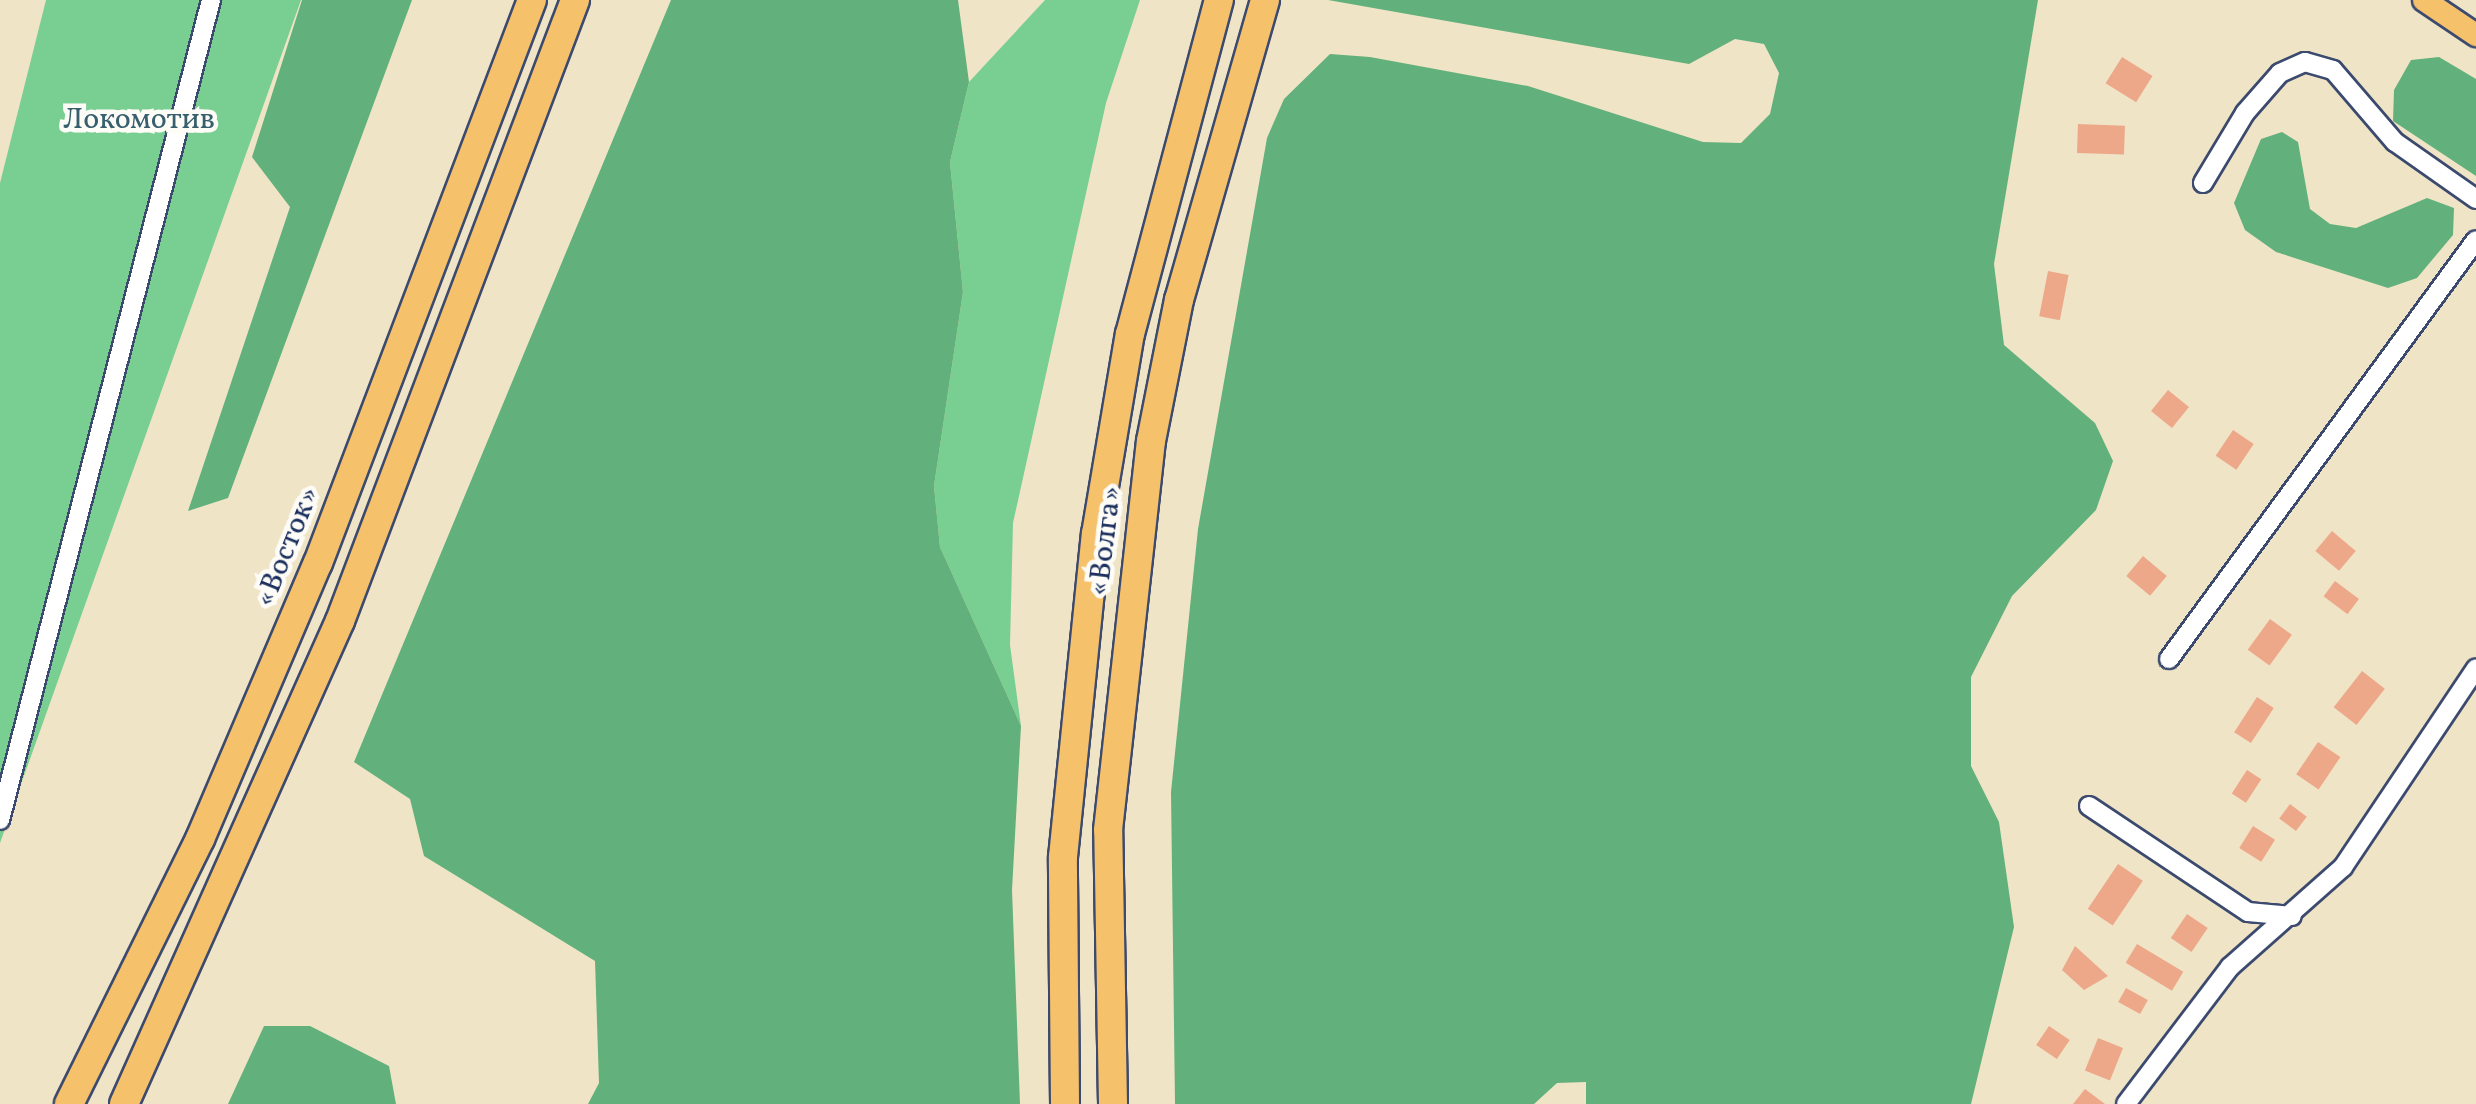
<!DOCTYPE html>
<meta charset="utf-8">
<style>
body{margin:0}
#map{position:relative;width:2476px;height:1104px;overflow:hidden;background:#f0e4c7;font-family:Vollkorn,serif}
div>[style]{position:absolute}
.green>*{inset:0;background:#79ce92}
.forest>*{inset:0;background:#62b17c}
.building>*{inset:0;background:#eda88a;transform-origin:0 0}
.roads{filter:drop-shadow(2px 0 #3b4a6e) drop-shadow(-2px 0 #3b4a6e) drop-shadow(0 2px #3b4a6e) drop-shadow(0 -2px #3b4a6e)}
.minor>*{height:18px;margin:-9px;padding:0 9px;transform-origin:9px;border-radius:9px;background:#fff}
.major>*{height:22px;margin:-11px;padding:0 11px;transform-origin:11px;border-radius:11px;background:#f5c16b}
.highway>*{height:28px;margin:-14px;padding:0 14px;transform-origin:14px;border-radius:14px;background:#f5c16b}
span{translate:-50% -50%;white-space:nowrap;text-align:center;line-height:1.15;-webkit-text-stroke:9px #fdfcf7;paint-order:stroke}
.park-label{font-size:30px;color:#375f6e}
.street-label{font-size:30px;color:#1b2f5e}
</style>
<div id="map">
<div class="green">
<div style="clip-path:polygon(46px 0,301px 0,0 843px,0 183px)"></div>
<div style="clip-path:polygon(1045px 0,1140px 0,1106px 103px,1013px 523px,1010px 645px,1021px 726px,940px 547px,934px 486px,963px 292px,950px 162px,969px 82px)"></div>
</div>
<div class="forest">
<div style="clip-path:polygon(302px 0,412px 0,228px 498px,188px 511px,290px 207px,252px 157px)"></div>
<div style="clip-path:polygon(671px 0,958px 0,969px 82px,950px 162px,963px 292px,934px 486px,940px 547px,1021px 726px,1012px 890px,1020px 1104px,588px 1104px,599px 1083px,595px 961px,424px 856px,410px 799px,354px 762px)"></div>
<div style="clip-path:polygon(1328px 0,2038px 0,1994px 264px,2004px 345px,2095px 423px,2113px 461px,2096px 510px,2012px 596px,1971px 677px,1971px 766px,1999px 822px,2014px 927px,1971px 1104px,1586px 1104px,1586px 1082px,1557px 1083px,1534px 1104px,1175px 1104px,1171px 792px,1198px 529px,1267px 138px,1284px 99px,1330px 54px,1370px 57px,1528px 86px,1703px 142px,1741px 143px,1770px 114px,1779px 73px,1764px 44px,1735px 39px,1689px 64px)"></div>
<div style="clip-path:polygon(2439px 57px,2476px 79px,2476px 176px,2393px 121px,2394px 90px,2411px 60px)"></div>
<div style="clip-path:polygon(2282px 132px,2298px 142px,2310px 209px,2330px 224px,2356px 228px,2427px 198px,2454px 208px,2453px 235px,2417px 278px,2388px 288px,2276px 252px,2245px 230px,2234px 203px,2261px 139px)"></div>
<div style="clip-path:polygon(264px 1026px,310px 1026px,389px 1066px,396px 1104px,228px 1104px)"></div>
</div>
<div class="building">
<div style="left:2122px;top:57px;width:36px;height:31px;rotate:32deg"></div>
<div style="left:2078px;top:124px;width:47px;height:29px;rotate:2deg"></div>
<div style="left:2048px;top:271px;width:21px;height:46px;rotate:11deg"></div>
<div style="left:2168px;top:390px;width:27px;height:27px;rotate:39deg"></div>
<div style="left:2233px;top:430px;width:25px;height:31px;rotate:34deg"></div>
<div style="left:2332px;top:531px;width:31px;height:26px;rotate:40deg"></div>
<div style="left:2143px;top:556px;width:31px;height:26px;rotate:40deg"></div>
<div style="left:2335px;top:581px;width:30px;height:19px;rotate:37deg"></div>
<div style="left:2270px;top:619px;width:27px;height:38px;rotate:36deg"></div>
<div style="left:2362px;top:671px;width:29px;height:46px;rotate:38deg"></div>
<div style="left:2257px;top:697px;width:20px;height:42px;rotate:33deg"></div>
<div style="left:2318px;top:742px;width:27px;height:39px;rotate:34deg"></div>
<div style="left:2247px;top:770px;width:17px;height:28px;rotate:33deg"></div>
<div style="left:2290px;top:804px;width:21px;height:18px;rotate:37deg"></div>
<div style="left:2253px;top:826px;width:26px;height:26px;rotate:32deg"></div>
<div style="left:2118px;top:864px;width:30px;height:54px;rotate:34deg"></div>
<div style="left:2187px;top:914px;width:25px;height:29px;rotate:34deg"></div>
<div style="left:2137px;top:944px;width:54px;height:22px;rotate:31deg"></div>
<div style="clip-path:polygon(2075px 946px,2108px 976px,2084px 990px,2062px 970px)"></div>
<div style="left:2126px;top:988px;width:25px;height:16px;rotate:29deg"></div>
<div style="left:2049px;top:1026px;width:25px;height:23px;rotate:34deg"></div>
<div style="left:2098px;top:1038px;width:27px;height:35px;rotate:22deg"></div>
<div style="clip-path:polygon(2085px 1089px,2105px 1104px,2073px 1104px)"></div>
</div>
<div class="roads">
<div class="minor">
<div style="left:2203px;top:183px;width:82px;rotate:-59deg"></div>
<div style="left:2245px;top:113px;width:53px;rotate:-48.8deg"></div>
<div style="left:2280px;top:73px;width:27px;rotate:-24deg"></div>
<div style="left:2305px;top:62px;width:29px;rotate:16deg"></div>
<div style="left:2333px;top:70px;width:95px;rotate:49.3deg"></div>
<div style="left:2395px;top:142px;width:99px;rotate:35.1deg"></div>
<div style="left:2169px;top:659px;width:519px;rotate:-53.77deg"></div>
<div style="left:2089px;top:806px;width:191px;rotate:33.7deg"></div>
<div style="left:2248px;top:912px;width:44px;rotate:5.2deg"></div>
<div style="left:0;top:820px;width:847px;rotate:-75.57deg"></div>
<div style="left:2126px;top:1104px;width:172px;rotate:-52.8deg"></div>
<div style="left:2230px;top:967px;width:151px;rotate:-41.5deg"></div>
<div style="left:2343px;top:867px;width:239px;rotate:-56.2deg"></div>
</div>
<div class="major">
<div style="left:2424px;top:0;width:63px;rotate:33.9deg"></div>
</div>
<div class="highway">
<div style="left:69px;top:1104px;width:296px;rotate:-63.7deg"></div>
<div style="left:200px;top:839px;width:300px;rotate:-66.9deg"></div>
<div style="left:318px;top:563px;width:602px;rotate:-69.19deg"></div>
<div style="left:124px;top:1104px;width:529px;rotate:-65.91deg"></div>
<div style="left:340px;top:621px;width:664px;rotate:-69.27deg"></div>
<div style="left:1065px;top:1104px;width:247px;rotate:-90.5deg"></div>
<div style="left:1063px;top:857px;width:325px;rotate:-84.2deg"></div>
<div style="left:1096px;top:534px;width:203px;rotate:-80.4deg"></div>
<div style="left:1130px;top:334px;width:346px;rotate:-75.1deg"></div>
<div style="left:1113px;top:1104px;width:274px;rotate:-91deg"></div>
<div style="left:1108px;top:830px;width:391px;rotate:-83.7deg"></div>
<div style="left:1151px;top:441px;width:144px;rotate:-78.8deg"></div>
<div style="left:1179px;top:300px;width:312px;rotate:-74deg"></div>
</div>
</div>
<div class="park-label">
<span style="left:139px;top:120px">Локомотив</span>
</div>
<div class="street-label">
<span style="left:1106px;top:541px;rotate:-83deg">«Волга»</span>
<span style="left:288px;top:547px;rotate:-68deg">«Восток»</span>
</div>
</div>
